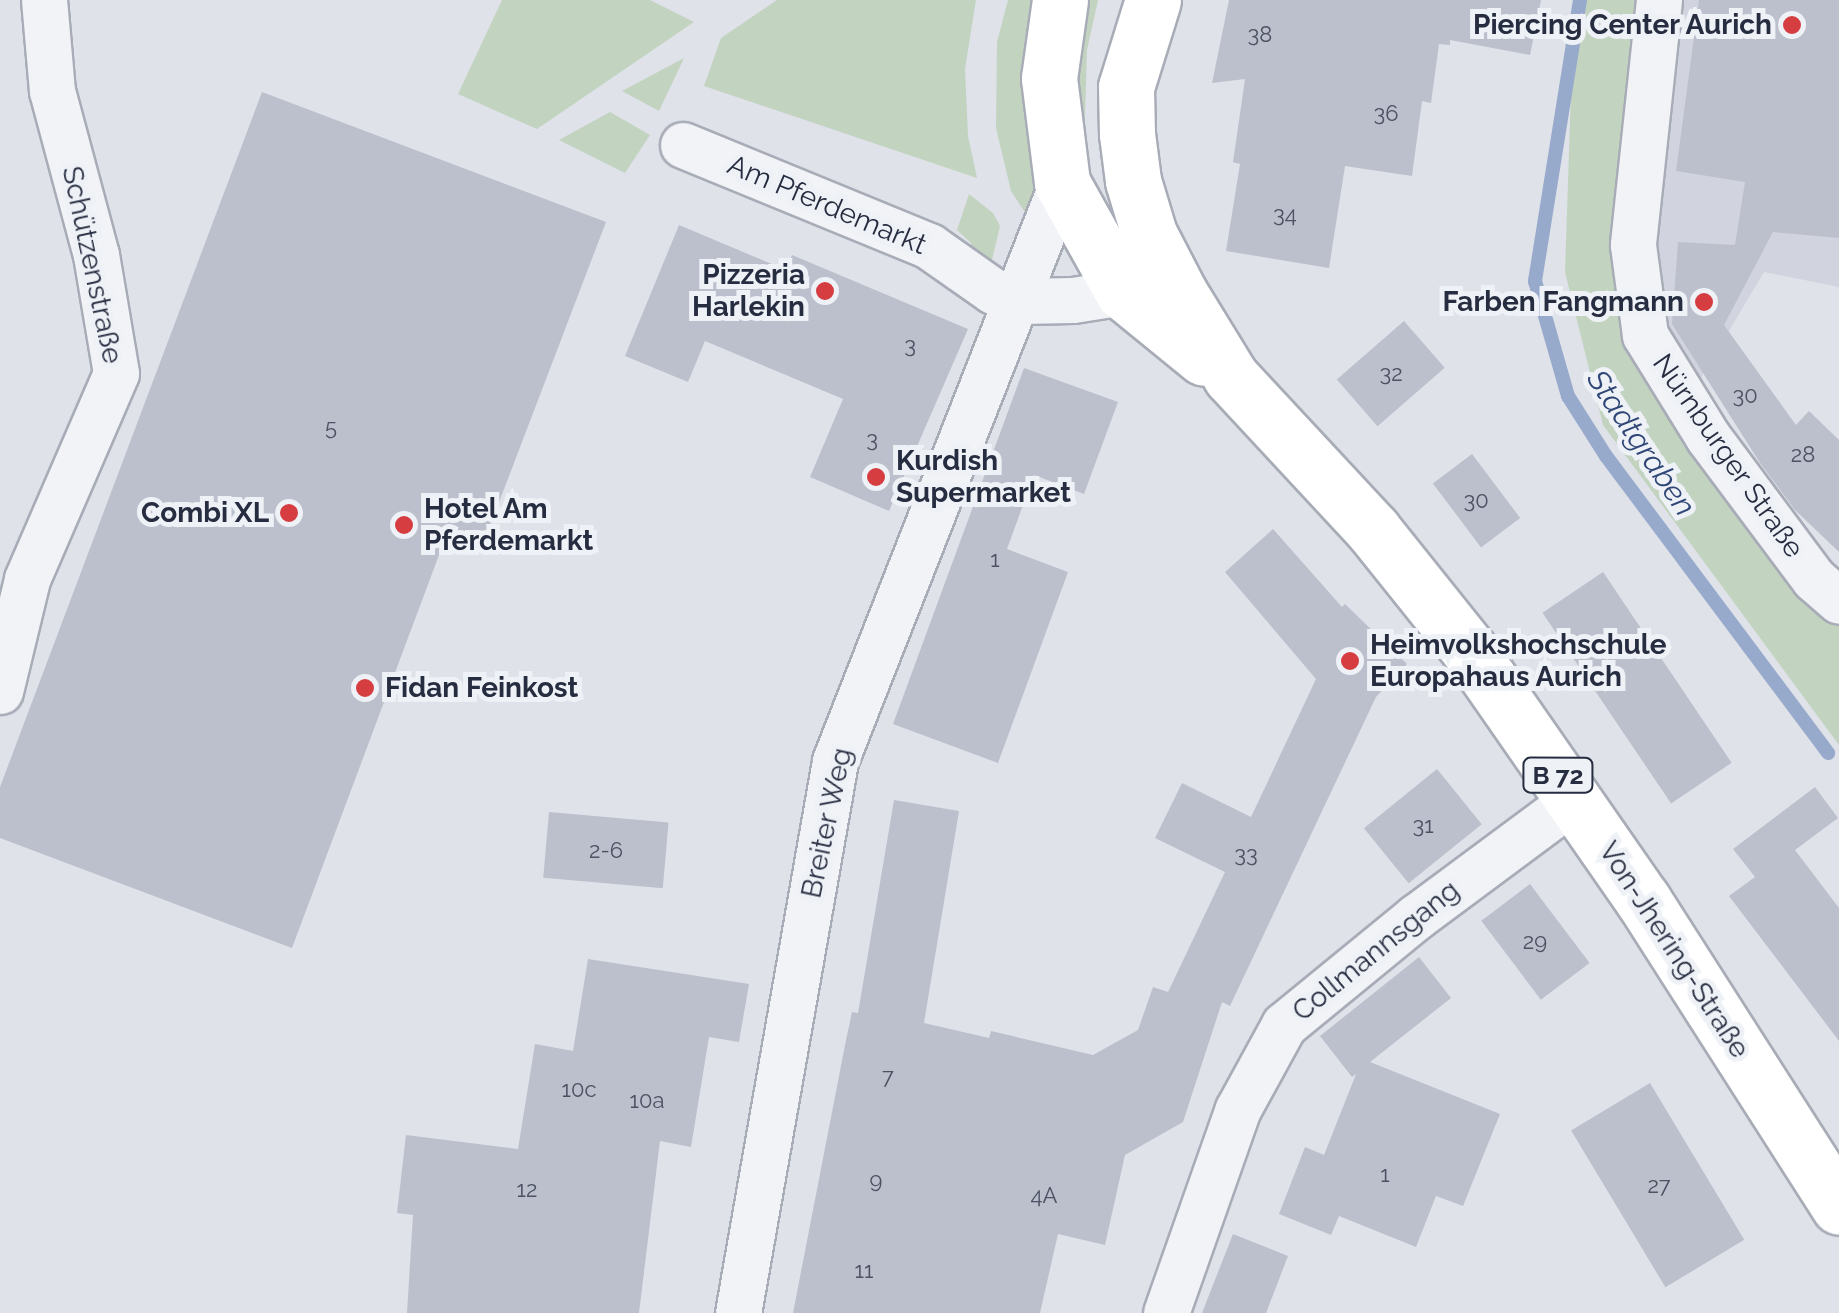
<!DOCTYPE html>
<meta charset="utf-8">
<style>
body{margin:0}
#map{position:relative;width:1839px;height:1313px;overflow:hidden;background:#dfe2e9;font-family:Raleway,sans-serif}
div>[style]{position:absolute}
.built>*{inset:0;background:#d1d4de}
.green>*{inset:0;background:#c2d3c0}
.stream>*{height:14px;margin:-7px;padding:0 7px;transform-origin:7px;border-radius:7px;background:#98aacb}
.building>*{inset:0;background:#bcc0cc;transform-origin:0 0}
.roads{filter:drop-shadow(2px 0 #a8acb7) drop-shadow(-2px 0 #a8acb7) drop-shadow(0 2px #a8acb7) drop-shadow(0 -2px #a8acb7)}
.minor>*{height:45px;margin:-22.5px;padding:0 22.5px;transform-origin:22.5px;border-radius:22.5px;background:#f2f3f7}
.major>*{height:55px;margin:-27.5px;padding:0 27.5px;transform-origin:27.5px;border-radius:27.5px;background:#fff}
.dots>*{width:28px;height:28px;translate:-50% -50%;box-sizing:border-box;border:5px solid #eef1f6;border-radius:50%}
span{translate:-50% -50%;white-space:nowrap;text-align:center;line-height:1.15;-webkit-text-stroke:10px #eef1f6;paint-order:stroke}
.number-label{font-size:22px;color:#4c5264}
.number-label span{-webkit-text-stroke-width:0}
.shield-label span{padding:2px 8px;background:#eef1f6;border:2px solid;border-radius:8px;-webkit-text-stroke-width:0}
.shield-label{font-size:25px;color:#272d41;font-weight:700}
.poi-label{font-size:28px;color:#272d41;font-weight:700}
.right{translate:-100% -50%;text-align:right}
.left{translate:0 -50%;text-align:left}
.street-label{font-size:28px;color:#272d41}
.water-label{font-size:30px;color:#2f4677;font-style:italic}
</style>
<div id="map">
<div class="built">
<div style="clip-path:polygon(1674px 0,1839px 0,1839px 287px,1764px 272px,1696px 386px,1656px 318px,1646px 248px)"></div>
</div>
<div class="green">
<div style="clip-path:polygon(502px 0,650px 0,694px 22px,537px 129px,458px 94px)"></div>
<div style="clip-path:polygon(777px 0,976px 0,965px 69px,968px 136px,977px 178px,704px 86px,721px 38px)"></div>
<div style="clip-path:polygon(1008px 0,1038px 0,1039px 188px,1030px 220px,1011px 191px,996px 128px,997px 42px)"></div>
<div style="clip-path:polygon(1082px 0,1098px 0,1087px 50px,1084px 148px,1076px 148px,1074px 43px)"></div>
<div style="clip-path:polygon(1574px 0,1649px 0,1615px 267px,1839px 619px,1839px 745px,1603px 425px,1565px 272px)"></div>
<div style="clip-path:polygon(684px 58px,659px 111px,622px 91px)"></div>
<div style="clip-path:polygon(610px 112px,650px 135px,625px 173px,559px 140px)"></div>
<div style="clip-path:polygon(969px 194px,993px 213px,1000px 226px,988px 277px,973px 269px,971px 243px,957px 230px)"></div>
</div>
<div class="stream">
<div style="left:1580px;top:0;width:285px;rotate:99.1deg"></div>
<div style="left:1535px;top:281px;width:120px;rotate:74deg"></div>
<div style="left:1568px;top:396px;width:71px;rotate:57.7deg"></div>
<div style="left:1606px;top:456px;width:371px;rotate:53.2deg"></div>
</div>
<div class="building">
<div style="clip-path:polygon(1229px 0,1541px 0,1530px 55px,1450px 40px,1450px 45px,1439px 44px,1431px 103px,1422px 101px,1412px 176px,1345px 166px,1329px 268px,1226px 251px,1240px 164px,1233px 162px,1245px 79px,1212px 83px)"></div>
<div style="clip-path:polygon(1699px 0,1839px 0,1839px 238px,1773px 232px,1724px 325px,1796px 425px,1809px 411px,1839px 440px,1839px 552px,1795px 510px,1760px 463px,1672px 324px,1678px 242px,1735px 245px,1745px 182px,1676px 171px)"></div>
<div style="clip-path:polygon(262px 92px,606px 222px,480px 552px,445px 539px,292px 948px,0 838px,0 787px)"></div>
<div style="clip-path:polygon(679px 225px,786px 270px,792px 255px,968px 329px,889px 511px,810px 477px,843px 399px,705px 341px,688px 382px,625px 356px)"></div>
<div style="left:1404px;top:321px;width:62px;height:89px;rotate:49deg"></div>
<div style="clip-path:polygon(1024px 368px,1118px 402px,1084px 494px,1034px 475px,1007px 549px,1068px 572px,998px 763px,893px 724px)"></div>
<div style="left:1472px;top:454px;width:80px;height:49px;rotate:53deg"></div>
<div style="clip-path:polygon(1273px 529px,1342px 607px,1345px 604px,1407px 664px,1376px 697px,1230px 1006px,1222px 1002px,1183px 1122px,1125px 1155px,1105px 1245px,1058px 1234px,1040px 1313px,793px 1313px,846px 1040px,852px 1012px,858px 1013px,894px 800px,959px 811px,924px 1023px,989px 1038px,991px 1031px,1093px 1055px,1138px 1030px,1153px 987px,1168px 992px,1225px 872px,1155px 838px,1182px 783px,1251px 817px,1316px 679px,1225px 572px)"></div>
<div style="left:1603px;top:572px;width:230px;height:73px;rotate:56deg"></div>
<div style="left:1437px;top:769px;width:71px;height:94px;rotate:51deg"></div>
<div style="clip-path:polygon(1815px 787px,1838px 818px,1795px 850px,1839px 908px,1839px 1041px,1729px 896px,1755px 877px,1733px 849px)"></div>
<div style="left:549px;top:812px;width:120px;height:66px;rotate:5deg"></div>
<div style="left:1530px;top:884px;width:99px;height:61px;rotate:53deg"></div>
<div style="clip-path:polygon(1419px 957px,1451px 998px,1370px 1062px,1500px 1114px,1463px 1206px,1436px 1196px,1416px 1247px,1339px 1216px,1331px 1235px,1279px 1214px,1305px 1147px,1324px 1155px,1356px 1074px,1352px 1077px,1320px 1036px)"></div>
<div style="clip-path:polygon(588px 959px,749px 984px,739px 1042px,709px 1037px,691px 1147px,660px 1141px,639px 1313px,407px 1313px,413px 1215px,397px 1213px,406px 1135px,518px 1149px,535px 1044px,573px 1051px)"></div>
<div style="left:1650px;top:1083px;width:183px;height:92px;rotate:59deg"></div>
<div style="clip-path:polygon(1233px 1234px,1288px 1256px,1266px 1313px,1202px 1313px)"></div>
</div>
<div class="roads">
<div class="minor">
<div style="left:1659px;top:0;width:246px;rotate:96.1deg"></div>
<div style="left:1633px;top:245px;width:91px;rotate:82.4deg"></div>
<div style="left:1645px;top:335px;width:120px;rotate:58.3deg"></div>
<div style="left:1708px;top:437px;width:177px;rotate:53.3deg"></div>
<div style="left:1814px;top:579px;width:33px;rotate:41deg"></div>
<div style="left:683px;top:145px;width:266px;rotate:22.3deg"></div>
<div style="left:929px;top:246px;width:78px;rotate:35.1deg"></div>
<div style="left:993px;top:291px;width:28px;rotate:21deg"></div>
<div style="left:1019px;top:301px;width:54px;rotate:-1.1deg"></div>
<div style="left:1073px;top:300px;width:51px;rotate:-9.1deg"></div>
<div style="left:0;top:691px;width:115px;rotate:-76.4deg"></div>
<div style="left:27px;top:579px;width:224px;rotate:-66.6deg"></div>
<div style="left:116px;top:373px;width:120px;rotate:-99.6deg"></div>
<div style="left:96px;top:255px;width:170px;rotate:-105deg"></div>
<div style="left:52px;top:91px;width:91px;rotate:-95deg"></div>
<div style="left:738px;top:1313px;width:560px;rotate:-80.03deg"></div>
<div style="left:835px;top:761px;width:621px;rotate:-68.56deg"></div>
<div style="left:1166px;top:1313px;width:216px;rotate:-70.6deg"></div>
<div style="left:1238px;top:1109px;width:96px;rotate:-61.3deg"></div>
<div style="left:1284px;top:1025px;width:171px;rotate:-39.3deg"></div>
<div style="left:1416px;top:917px;width:198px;rotate:-36.6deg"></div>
</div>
<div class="major">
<div style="left:1060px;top:0;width:79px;rotate:98deg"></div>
<div style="left:1049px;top:78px;width:106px;rotate:82.9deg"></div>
<div style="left:1062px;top:183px;width:125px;rotate:60.8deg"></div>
<div style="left:1123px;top:292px;width:104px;rotate:39.2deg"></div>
<div style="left:1153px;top:0;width:91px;rotate:107.2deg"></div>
<div style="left:1126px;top:87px;width:47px;rotate:88.8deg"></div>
<div style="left:1127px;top:134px;width:47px;rotate:82.7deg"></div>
<div style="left:1133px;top:181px;width:55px;rotate:73.2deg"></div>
<div style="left:1149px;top:234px;width:68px;rotate:62.7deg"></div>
<div style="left:1180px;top:294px;width:97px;rotate:58.4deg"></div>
<div style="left:1231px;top:377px;width:209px;rotate:47.1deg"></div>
<div style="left:1373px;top:530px;width:154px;rotate:51.3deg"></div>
<div style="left:1469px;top:650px;width:305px;rotate:55.2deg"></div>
<div style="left:1643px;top:900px;width:364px;rotate:57.4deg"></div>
</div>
</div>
<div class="dots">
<div style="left:1792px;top:25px;background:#d53d41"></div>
<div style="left:825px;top:291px;background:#d53d41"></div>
<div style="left:1704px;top:302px;background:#d53d41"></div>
<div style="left:876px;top:477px;background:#d53d41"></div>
<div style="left:289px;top:513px;background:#d53d41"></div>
<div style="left:404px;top:525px;background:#d53d41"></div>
<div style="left:1350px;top:661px;background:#d53d41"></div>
<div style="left:365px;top:688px;background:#d53d41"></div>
</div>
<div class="number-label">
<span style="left:1260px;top:35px">38</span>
<span style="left:1386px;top:114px">36</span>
<span style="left:1285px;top:215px">34</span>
<span style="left:910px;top:346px">3</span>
<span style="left:1391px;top:374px">32</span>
<span style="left:1745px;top:396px">30</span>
<span style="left:331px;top:428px">5</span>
<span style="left:872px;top:440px">3</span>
<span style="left:1803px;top:455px">28</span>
<span style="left:1476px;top:501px">30</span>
<span style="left:995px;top:560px">1</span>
<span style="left:1423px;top:826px">31</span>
<span style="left:606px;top:851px">2-6</span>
<span style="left:1246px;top:855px">33</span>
<span style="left:1535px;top:942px">29</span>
<span style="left:888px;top:1077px">7</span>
<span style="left:579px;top:1090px">10c</span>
<span style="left:647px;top:1101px">10a</span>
<span style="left:1385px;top:1175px">1</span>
<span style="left:876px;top:1181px">9</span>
<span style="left:1659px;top:1186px">27</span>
<span style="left:527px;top:1190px">12</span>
<span style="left:1044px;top:1196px">4A</span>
<span style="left:864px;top:1271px">11</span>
</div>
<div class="shield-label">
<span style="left:1558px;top:775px">B 72</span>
</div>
<div class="poi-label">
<span class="right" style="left:1772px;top:25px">Piercing Center Aurich</span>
<span class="right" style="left:805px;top:291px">Pizzeria<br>Harlekin</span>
<span class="right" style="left:1684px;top:302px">Farben Fangmann</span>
<span class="left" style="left:896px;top:477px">Kurdish<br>Supermarket</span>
<span class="left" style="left:424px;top:525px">Hotel Am<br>Pferdemarkt</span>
<span class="right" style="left:269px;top:513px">Combi XL</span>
<span class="left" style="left:1370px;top:661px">Heimvolkshochschule<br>Europahaus Aurich</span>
<span class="left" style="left:385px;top:688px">Fidan Feinkost</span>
</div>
<div class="street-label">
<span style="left:827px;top:205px;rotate:23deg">Am Pferdemarkt</span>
<span style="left:92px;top:265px;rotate:78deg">Schützenstraße</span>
<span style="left:1728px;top:456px;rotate:55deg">Nürnburger Straße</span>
<span style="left:827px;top:823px;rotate:-78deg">Breiter Weg</span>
<span style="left:1674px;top:950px;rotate:57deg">Von-Jhering-Straße</span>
<span style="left:1376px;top:951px;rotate:-39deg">Collmannsgang</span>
</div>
<div class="water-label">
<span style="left:1641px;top:443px;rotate:56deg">Stadtgraben</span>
</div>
</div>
